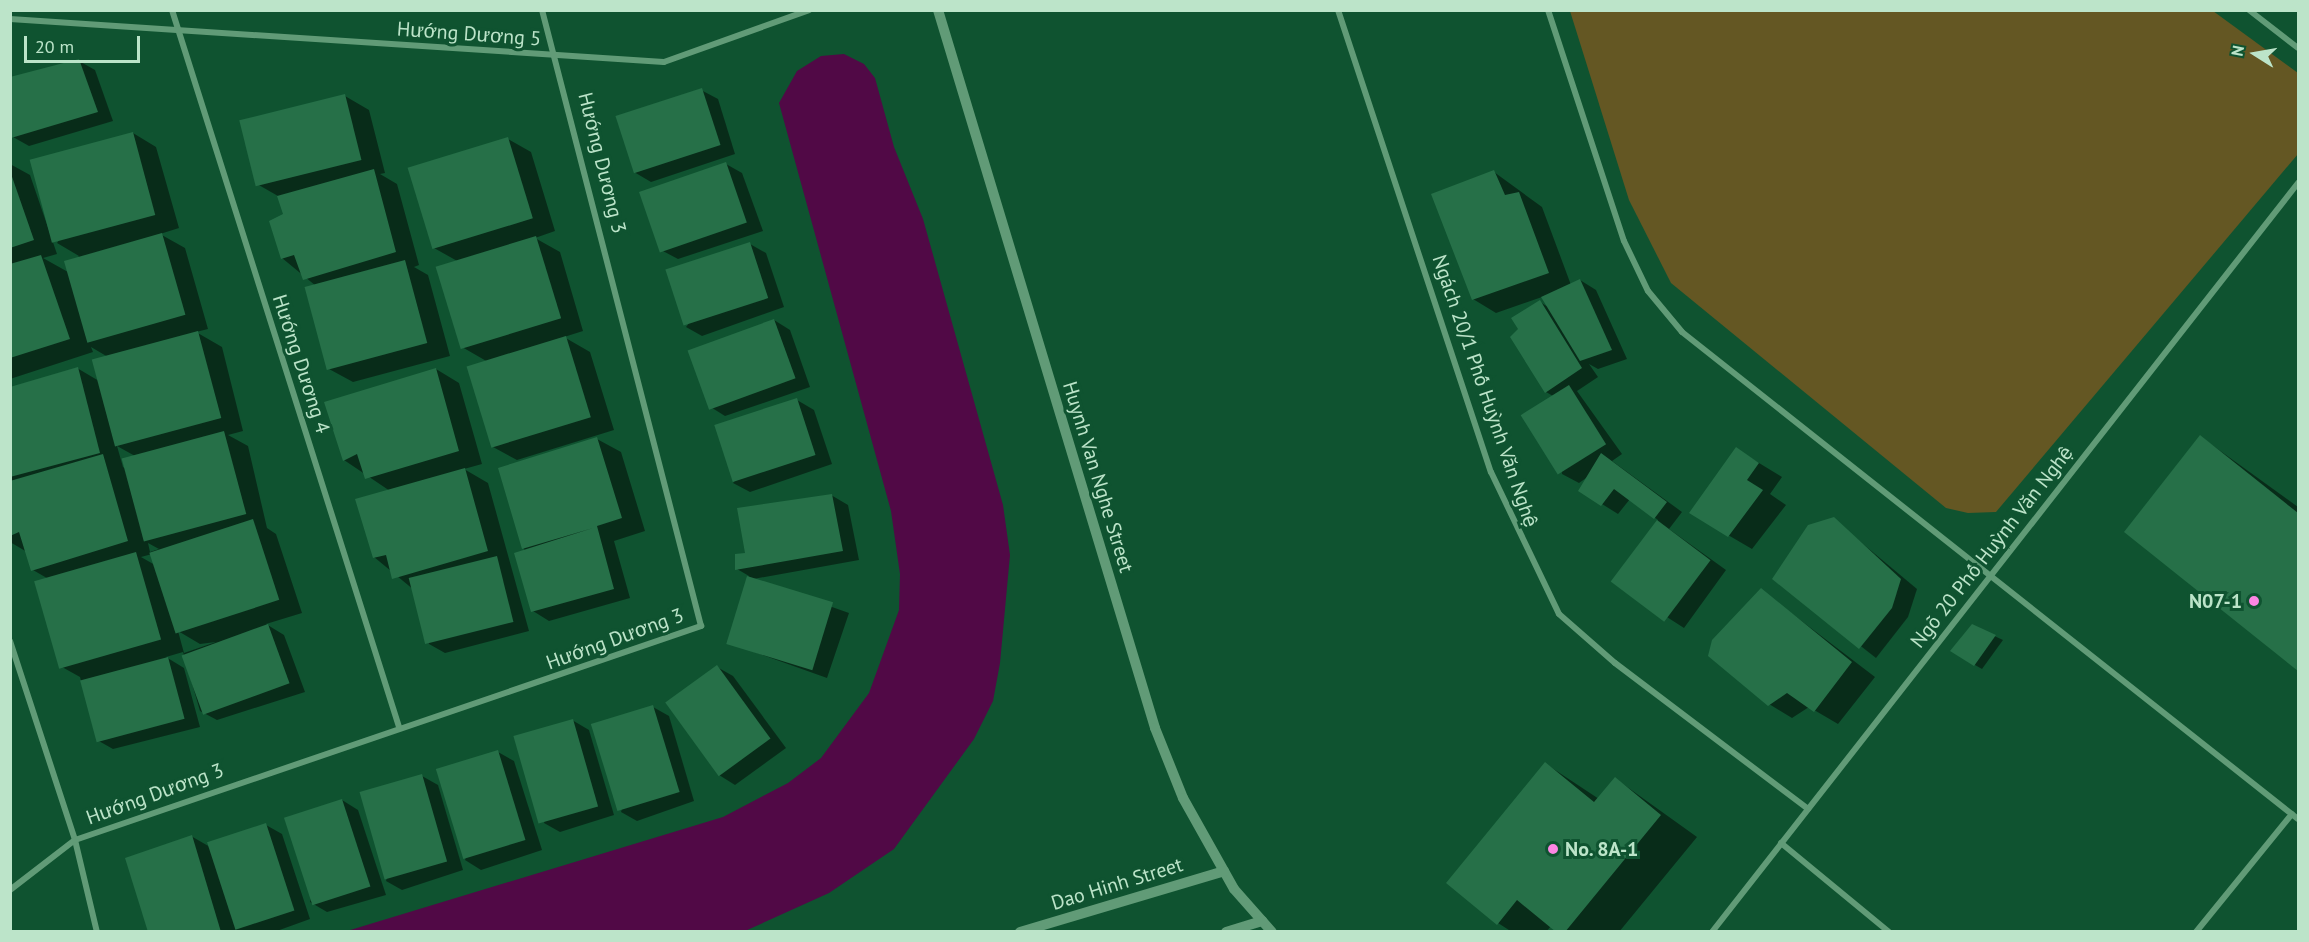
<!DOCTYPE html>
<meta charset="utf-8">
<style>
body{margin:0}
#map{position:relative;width:2309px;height:942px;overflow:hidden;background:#0f5330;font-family:"PT Sans",sans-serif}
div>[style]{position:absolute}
.green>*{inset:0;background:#645723}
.water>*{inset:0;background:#510946}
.shadow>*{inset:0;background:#0007}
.building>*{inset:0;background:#267048;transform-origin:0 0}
.minor>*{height:6px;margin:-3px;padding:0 3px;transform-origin:3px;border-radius:3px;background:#619b77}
.tertiary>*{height:10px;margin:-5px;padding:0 5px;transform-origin:5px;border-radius:5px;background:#619b77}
.dots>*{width:16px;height:16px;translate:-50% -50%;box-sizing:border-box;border:3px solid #0f5330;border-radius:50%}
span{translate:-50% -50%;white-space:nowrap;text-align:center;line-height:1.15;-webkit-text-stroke:6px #0f5330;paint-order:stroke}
.street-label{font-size:20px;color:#bce4c9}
.poi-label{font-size:20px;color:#bce4c9;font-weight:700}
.right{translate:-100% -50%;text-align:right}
.left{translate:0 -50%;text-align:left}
.frame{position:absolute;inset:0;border:12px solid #bce4c9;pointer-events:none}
.north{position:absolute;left:2225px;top:24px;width:60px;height:60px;-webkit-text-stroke:4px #0f5330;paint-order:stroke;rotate:281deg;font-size:16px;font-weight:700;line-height:24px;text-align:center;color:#bce4c9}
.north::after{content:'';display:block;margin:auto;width:21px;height:27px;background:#bce4c9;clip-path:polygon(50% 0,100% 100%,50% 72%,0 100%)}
.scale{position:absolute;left:24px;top:36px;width:116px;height:27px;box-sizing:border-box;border:3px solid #bce4c9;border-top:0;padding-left:8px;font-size:18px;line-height:21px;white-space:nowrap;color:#bce4c9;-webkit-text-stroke:4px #0f5330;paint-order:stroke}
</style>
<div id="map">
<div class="green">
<div style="clip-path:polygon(1570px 11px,2213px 11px,2298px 73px,2298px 154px,1996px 512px,1968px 513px,1946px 508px,1671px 283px,1629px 200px)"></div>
</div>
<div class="water">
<div style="clip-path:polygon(844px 54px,864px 64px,875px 78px,894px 147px,923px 219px,1003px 505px,1010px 555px,1000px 663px,993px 701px,974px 739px,894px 849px,829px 893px,745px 931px,347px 931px,723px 817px,788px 783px,821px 758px,869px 693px,899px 610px,900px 574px,891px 511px,779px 103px,797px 71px,821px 56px)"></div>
</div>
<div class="shadow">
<div style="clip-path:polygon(79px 61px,95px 70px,113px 121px,29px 146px,13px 137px,10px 79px)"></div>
<div style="clip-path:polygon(701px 90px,718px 99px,735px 154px,651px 182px,634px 172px)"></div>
<div style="clip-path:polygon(345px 96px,369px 110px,385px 173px,380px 174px,397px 184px,419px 265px,414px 267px,428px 275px,450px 356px,353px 382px,329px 369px,316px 286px,282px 258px,285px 214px,278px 196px,257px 184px)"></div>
<div style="clip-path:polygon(evenodd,133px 133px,156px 147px,179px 228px,160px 234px,185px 248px,208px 329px,196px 332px,222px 347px,243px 431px,228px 435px,248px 446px,267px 528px,276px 534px,302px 613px,266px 624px,284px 635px,305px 692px,217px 720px,200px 711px,183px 652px,166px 657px,184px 668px,200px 727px,113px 749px,97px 740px,80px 677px,62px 667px,52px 581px,33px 570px,27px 552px,10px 542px,10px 388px,77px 368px,99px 381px,108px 357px,91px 347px,93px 352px,10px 379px,10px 164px,30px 175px,57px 254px,43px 258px,68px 272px,79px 256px,57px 243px,133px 133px,117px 446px,135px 456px,127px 470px,123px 467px,117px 446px,133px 133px,148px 543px,159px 549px,150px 552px,148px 543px,133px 133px,152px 554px,155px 565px,141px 557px,152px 554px,133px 133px,178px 631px,200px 644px,216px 642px,184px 653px,178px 631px)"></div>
<div style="clip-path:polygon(508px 139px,531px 152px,555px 231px,535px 238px,560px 252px,583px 331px,564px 337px,590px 352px,614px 430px,517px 460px,493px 447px,488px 362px,462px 347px,459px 262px,434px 248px)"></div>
<div style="clip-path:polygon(726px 164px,742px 173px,763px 231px,678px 259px,661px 250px)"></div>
<div style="clip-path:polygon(1494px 172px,1542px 207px,1571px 285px,1580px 280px,1596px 290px,1627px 359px,1598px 369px,1589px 364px,1598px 377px,1577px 391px,1622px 454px,1612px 461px,1682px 512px,1669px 529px,1726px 570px,1684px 628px,1614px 583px,1658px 520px,1630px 499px,1618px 514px,1602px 504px,1589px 476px,1579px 483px,1562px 474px,1553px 396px,1546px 392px,1540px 302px,1548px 307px,1542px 297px,1496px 313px,1473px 299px)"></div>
<div style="clip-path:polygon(750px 244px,766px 253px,784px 307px,702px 336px,686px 327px)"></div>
<div style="clip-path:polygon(774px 320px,790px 330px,810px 387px,725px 416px,709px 406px)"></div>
<div style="clip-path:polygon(436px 369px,459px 383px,482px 464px,464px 469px,488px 483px,529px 631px,445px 653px,429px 644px,414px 590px,374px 557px,390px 491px,344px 460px)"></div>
<div style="clip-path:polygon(797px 400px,814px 410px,832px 464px,750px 492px,733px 483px)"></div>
<div style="clip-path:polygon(2201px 437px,2298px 507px,2298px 669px,2126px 532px)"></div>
<div style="clip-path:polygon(597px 439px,621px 452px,645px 531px,614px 541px,630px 598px,549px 621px,533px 611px,524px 548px)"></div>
<div style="clip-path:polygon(1736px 449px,1782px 477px,1770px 494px,1786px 505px,1752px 549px,1728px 535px)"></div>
<div style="clip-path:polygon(831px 495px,848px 505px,859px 560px,753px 579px,849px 613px,827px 678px,729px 643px,749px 576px,737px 569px)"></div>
<div style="clip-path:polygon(1833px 519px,1917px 589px,1908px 617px,1876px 658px,1774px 578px)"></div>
<div style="clip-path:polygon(1761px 590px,1875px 677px,1838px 724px,1809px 707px,1792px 718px,1769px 704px)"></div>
<div style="clip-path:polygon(1973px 626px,2003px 640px,1982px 669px,1975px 665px)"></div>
<div style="clip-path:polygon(717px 667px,733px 676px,786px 748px,735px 785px,719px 775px)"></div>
<div style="clip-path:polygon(653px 707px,669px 716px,694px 801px,637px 821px,621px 812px)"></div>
<div style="clip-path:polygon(572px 720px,589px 730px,614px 815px,560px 832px,544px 823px)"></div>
<div style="clip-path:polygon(498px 752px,514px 761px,542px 850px,481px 870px,465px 860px)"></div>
<div style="clip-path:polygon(1546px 764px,1599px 799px,1616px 779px,1697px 837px,1619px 932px,1558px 932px,1551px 926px,1546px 932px,1512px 932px,1498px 923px)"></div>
<div style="clip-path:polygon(422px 776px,438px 785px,463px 870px,402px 890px,386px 881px)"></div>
<div style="clip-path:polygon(342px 800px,358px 810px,386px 895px,327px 912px,310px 902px)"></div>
<div style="clip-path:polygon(266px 825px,282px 834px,310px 919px,274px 932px,149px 932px,191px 836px,210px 847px)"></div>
</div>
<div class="building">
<div style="clip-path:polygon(79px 59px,98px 112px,11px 138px,10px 77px)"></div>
<div style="left:702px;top:88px;width:60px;height:91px;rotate:72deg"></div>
<div style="left:345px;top:94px;width:68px;height:109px;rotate:76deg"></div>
<div style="left:133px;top:132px;width:86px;height:107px;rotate:75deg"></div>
<div style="left:508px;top:137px;width:85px;height:105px;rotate:73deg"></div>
<div style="left:726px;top:162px;width:64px;height:92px;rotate:71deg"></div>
<div style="clip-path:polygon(374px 169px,396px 252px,303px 280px,294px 255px,281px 259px,269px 221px,283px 214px,277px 196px)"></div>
<div style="clip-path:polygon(1494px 170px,1505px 195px,1519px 192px,1549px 273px,1472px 300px,1431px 194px)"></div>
<div style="clip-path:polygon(10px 171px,34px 240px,10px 248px)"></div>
<div style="left:162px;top:233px;width:85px;height:102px;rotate:74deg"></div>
<div style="left:536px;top:236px;width:86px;height:105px;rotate:73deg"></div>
<div style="left:750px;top:242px;width:59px;height:89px;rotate:72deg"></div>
<div style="clip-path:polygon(41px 255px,70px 339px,10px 358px,10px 264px)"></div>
<div style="left:405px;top:260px;width:86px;height:104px;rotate:75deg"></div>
<div style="clip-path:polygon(1580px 279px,1612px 350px,1580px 361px,1541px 297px)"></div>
<div style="clip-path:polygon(1540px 300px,1582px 368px,1545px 393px,1510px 337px,1518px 329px,1511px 318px)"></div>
<div style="left:774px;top:319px;width:63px;height:92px;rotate:70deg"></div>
<div style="left:198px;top:331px;width:90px;height:110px;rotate:75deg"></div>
<div style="left:566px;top:336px;width:85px;height:104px;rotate:73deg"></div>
<div style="clip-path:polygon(78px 367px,100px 453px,10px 477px,10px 387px)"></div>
<div style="clip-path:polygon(436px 368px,459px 451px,365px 479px,357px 454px,343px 461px,324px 402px)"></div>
<div style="left:1569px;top:385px;width:70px;height:57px;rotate:58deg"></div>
<div style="left:797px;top:398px;width:60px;height:87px;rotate:72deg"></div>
<div style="left:224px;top:431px;width:86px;height:106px;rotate:75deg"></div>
<div style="clip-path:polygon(2200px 435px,2298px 513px,2298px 671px,2124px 532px)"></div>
<div style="clip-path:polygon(597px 437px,622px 518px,597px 526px,614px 589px,531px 612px,514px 553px,593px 528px,522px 549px,498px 468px)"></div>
<div style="clip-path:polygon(1736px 447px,1759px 463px,1747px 480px,1763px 490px,1728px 537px,1689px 513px)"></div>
<div style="clip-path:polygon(1601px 453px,1667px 502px,1654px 519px,1614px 489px,1601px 506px,1578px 491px)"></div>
<div style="clip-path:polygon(103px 454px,128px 541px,31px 571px,19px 532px,10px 536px,10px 481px)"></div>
<div style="clip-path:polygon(465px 468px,488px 551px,392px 579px,386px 555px,373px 558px,355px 499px)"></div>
<div style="clip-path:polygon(832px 494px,843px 551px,735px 570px,735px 554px,745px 553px,737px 508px)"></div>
<div style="clip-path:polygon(1834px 517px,1901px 579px,1892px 608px,1859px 649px,1772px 579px,1808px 525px)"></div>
<div style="left:253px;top:519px;width:85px;height:109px;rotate:72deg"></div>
<div style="left:1657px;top:520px;width:67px;height:77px;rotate:37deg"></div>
<div style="left:136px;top:552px;width:91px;height:106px;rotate:74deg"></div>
<div style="left:497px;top:556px;width:68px;height:91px;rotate:76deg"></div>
<div style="left:747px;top:576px;width:90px;height:71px;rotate:17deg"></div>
<div style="clip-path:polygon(1761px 588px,1852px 662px,1814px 712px,1787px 693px,1768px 706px,1708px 656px,1712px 640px)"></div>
<div style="left:268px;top:624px;width:63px;height:92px;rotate:70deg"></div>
<div style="clip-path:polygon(1972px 624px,1996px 635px,1974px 666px,1950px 651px)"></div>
<div style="left:168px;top:657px;width:64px;height:91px;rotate:75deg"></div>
<div style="left:717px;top:665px;width:91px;height:64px;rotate:54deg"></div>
<div style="left:653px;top:705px;width:91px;height:65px;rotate:73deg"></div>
<div style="left:573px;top:719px;width:91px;height:62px;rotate:74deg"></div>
<div style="left:498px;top:750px;width:94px;height:65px;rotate:73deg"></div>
<div style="clip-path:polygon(1545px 762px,1594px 802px,1615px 777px,1661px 815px,1565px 932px,1556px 932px,1517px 900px,1497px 925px,1446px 883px)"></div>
<div style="left:422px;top:774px;width:91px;height:65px;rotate:74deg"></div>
<div style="left:342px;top:799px;width:92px;height:61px;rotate:72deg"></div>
<div style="left:266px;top:823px;width:92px;height:62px;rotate:72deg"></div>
<div style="clip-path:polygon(192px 835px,221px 932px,148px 932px,125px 858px)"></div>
</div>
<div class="minor">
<div style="left:172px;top:10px;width:752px;rotate:72.43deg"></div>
<div style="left:1338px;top:10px;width:487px;rotate:71.7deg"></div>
<div style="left:1491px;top:472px;width:157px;rotate:64.4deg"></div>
<div style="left:1559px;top:614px;width:74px;rotate:41.2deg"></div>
<div style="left:1615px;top:663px;width:242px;rotate:37.1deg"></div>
<div style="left:1548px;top:10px;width:243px;rotate:71.8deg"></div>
<div style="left:1624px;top:241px;width:55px;rotate:64.4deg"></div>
<div style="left:1648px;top:291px;width:53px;rotate:50.3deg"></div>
<div style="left:1682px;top:332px;width:785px;rotate:38.33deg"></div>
<div style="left:2249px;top:10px;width:62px;rotate:37.8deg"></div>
<div style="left:10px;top:19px;width:655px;rotate:3.76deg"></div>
<div style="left:664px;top:62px;width:154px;rotate:-19.7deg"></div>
<div style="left:10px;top:641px;width:209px;rotate:71.9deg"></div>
<div style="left:75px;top:840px;width:95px;rotate:76.6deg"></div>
<div style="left:1781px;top:843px;width:140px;rotate:39.5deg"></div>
<div style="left:10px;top:890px;width:82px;rotate:-37.6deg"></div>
<div style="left:75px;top:840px;width:662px;rotate:-18.87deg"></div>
<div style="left:701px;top:626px;width:636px;rotate:-104.47deg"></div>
<div style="left:1712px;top:932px;width:951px;rotate:-51.96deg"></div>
<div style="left:2196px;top:932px;width:152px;rotate:-50.9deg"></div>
</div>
<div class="tertiary">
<div style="left:938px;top:10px;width:750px;rotate:73.18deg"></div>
<div style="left:1155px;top:728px;width:75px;rotate:68.2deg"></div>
<div style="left:1183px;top:798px;width:104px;rotate:60.7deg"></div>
<div style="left:1234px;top:889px;width:57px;rotate:48.5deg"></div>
<div style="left:1020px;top:932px;width:213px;rotate:-16.6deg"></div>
<div style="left:1226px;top:932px;width:38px;rotate:-17deg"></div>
</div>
<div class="dots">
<div style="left:2254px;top:601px;background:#fc86e3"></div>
<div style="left:1553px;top:849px;background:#fc86e3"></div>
</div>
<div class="street-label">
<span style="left:469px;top:34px;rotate:4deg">Hướng Dương 5</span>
<span style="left:602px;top:163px;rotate:76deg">Hướng Dương 3</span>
<span style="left:301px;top:364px;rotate:72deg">Hướng Dương 4</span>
<span style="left:1485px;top:391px;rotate:71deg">Ngách 20/1 Phố Huỳnh Văn Nghệ</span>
<span style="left:1098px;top:477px;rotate:73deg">Huynh Van Nghe Street</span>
<span style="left:1992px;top:547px;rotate:-52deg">Ngõ 20 Phố Huỳnh Văn Nghệ</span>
<span style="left:615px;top:639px;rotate:-20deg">Hướng Dương 3</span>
<span style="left:155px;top:794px;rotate:-20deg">Hướng Dương 3</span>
<span style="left:1117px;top:884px;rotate:-17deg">Dao Hinh Street</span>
</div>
<div class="poi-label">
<span class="right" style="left:2242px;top:601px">N07-1</span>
<span class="left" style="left:1565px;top:849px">No. 8A-1</span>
</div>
<div class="frame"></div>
<div class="north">N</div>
<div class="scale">20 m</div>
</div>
